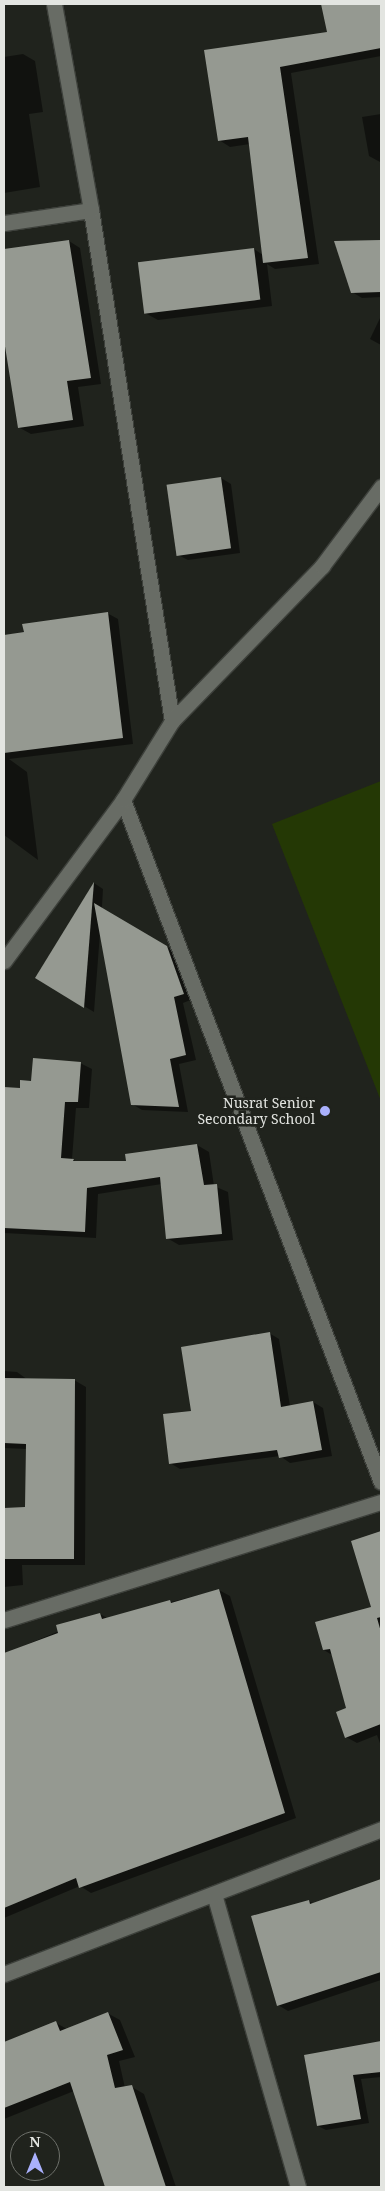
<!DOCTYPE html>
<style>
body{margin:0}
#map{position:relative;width:385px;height:2191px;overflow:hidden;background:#20231d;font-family:"Noto Serif",serif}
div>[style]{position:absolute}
.green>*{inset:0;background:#243805}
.shadow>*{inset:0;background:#0007}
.building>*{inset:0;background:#959991;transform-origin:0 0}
.roads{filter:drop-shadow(1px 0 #3d403b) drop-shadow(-1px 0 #3d403b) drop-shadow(0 1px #3d403b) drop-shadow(0 -1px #3d403b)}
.minor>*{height:15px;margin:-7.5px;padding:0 7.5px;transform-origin:7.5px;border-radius:7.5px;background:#686c65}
.dots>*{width:14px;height:14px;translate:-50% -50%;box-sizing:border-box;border:2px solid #20231d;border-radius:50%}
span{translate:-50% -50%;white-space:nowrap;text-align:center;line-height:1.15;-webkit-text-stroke:5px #20231d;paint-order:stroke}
.poi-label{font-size:14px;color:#e3e5e1}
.right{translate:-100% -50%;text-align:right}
.frame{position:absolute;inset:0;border:5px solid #e3e5e1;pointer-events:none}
.north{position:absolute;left:10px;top:2131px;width:50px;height:50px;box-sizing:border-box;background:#20231d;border:1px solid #6e716b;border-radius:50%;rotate:0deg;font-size:14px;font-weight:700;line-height:20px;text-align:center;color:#e3e5e1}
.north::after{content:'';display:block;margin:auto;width:18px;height:22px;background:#a9b0fc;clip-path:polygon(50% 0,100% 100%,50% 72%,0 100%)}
</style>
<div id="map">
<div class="green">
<div style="clip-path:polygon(381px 781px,381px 1101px,272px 824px)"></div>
</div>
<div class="shadow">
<div style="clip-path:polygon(323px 4px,381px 4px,381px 56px,291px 73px,319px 264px,275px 269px,267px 264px,272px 306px,158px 320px,145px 313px,254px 249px,263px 255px,250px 144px,230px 147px,219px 140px,206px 51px,328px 33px)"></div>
<div style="clip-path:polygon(23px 54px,35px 61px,43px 112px,29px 114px,40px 187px,4px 193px,4px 57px)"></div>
<div style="clip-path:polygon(381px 114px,381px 162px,380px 162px,369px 156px,362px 117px)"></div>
<div style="clip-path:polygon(69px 241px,80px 248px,101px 384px,78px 387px,84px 426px,31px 434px,20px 428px,4px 333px,4px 250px)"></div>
<div style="clip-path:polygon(381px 241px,381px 297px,362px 298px,352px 292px,335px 242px)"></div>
<div style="clip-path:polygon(381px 316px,381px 345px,370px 339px)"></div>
<div style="clip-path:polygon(221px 478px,231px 484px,240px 553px,188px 560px,178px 555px)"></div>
<div style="clip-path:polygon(107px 613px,118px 619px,133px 744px,9px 759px,27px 772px,38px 860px,4px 835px,4px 699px,8px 699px,4px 636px)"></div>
<div style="clip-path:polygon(94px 883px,103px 889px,101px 924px,128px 924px,177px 953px,193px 999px,183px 1003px,196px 1060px,179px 1064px,188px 1112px,142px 1110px,132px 1104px,100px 933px,94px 1012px,37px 978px)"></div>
<div style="clip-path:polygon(80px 1063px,92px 1069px,89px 1108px,76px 1108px,72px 1159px,78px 1163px,128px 1162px,197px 1145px,209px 1152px,214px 1186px,228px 1192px,233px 1240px,179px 1245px,167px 1238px,162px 1184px,98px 1194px,96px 1238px,4px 1233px,4px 1088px,21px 1089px)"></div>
<div style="clip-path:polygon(269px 1333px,279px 1339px,290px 1406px,313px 1402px,323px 1408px,332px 1456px,290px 1463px,280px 1456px,180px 1469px,170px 1463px,193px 1412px)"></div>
<div style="clip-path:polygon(4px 1371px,17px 1372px,28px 1380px,74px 1380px,86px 1387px,85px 1565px,22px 1565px,23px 1585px,4px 1587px,4px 1509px,27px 1508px,27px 1449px,4px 1448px)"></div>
<div style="clip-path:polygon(219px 1590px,230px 1596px,296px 1818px,91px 1893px,80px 1886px,4px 1918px,4px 1783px,26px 1774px,4px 1719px,4px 1654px,100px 1614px,107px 1618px)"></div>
<div style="clip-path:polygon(374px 1608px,381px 1612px,381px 1746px,377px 1735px,357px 1743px,346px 1737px,347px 1709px,332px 1655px,324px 1650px)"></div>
<div style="clip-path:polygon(381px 1880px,381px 1980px,288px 2011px,278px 2005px,309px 1901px,314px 1904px)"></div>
<div style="clip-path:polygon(107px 2013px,120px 2020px,135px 2057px,119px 2061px,125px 2088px,132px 2087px,144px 2094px,176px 2187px,107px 2187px,74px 2091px,4px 2119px,4px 2044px,56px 2023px,67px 2029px)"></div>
<div style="clip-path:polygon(381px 2042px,381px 2077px,361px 2079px,369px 2123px,326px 2130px,318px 2126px,305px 2056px)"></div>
</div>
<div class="building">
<div style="clip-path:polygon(321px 4px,381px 4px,381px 48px,280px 67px,308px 258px,263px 263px,248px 137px,218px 141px,204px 50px,327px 32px)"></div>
<div style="clip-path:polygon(69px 240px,91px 378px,67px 381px,73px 420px,18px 428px,4px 340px,4px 249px)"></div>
<div style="clip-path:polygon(381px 240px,381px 292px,351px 293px,334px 241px)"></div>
<div style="left:254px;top:248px;width:52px;height:117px;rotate:83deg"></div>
<div style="left:221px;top:477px;width:72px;height:55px;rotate:82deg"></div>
<div style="clip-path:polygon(108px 612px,123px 738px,4px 753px,4px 635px,24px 632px,22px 624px)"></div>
<div style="clip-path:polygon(94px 882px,84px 1008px,35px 978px)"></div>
<div style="clip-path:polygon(94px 903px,167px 946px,184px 994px,174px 997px,186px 1055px,170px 1059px,179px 1107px,131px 1105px)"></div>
<div style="clip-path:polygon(33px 1058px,81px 1062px,78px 1102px,65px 1102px,61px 1158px,74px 1159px,73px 1161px,126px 1161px,125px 1154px,197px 1144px,204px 1185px,217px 1184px,222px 1234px,166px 1239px,160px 1177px,87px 1188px,85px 1232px,4px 1228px,4px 1087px,20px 1088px,20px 1080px,31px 1081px)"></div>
<div style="clip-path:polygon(270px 1332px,281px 1407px,313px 1401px,322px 1450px,279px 1458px,277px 1450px,169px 1464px,163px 1414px,191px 1411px,181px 1347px)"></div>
<div style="clip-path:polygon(4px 1378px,75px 1379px,74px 1559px,4px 1559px,4px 1508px,25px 1507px,26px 1444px,4px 1443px)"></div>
<div style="clip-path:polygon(381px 1531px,381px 1617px,377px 1618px,381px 1632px,381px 1724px,345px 1738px,336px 1712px,346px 1708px,330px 1649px,323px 1650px,315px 1622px,371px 1607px,351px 1541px)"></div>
<div style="clip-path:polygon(219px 1589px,285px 1813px,79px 1888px,76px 1878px,4px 1908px,4px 1653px,58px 1633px,56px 1625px,100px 1613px,102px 1619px,170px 1600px,171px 1603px)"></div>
<div style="clip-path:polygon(381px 1879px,381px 1972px,277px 2006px,251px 1916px,309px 1900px,310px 1904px)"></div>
<div style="clip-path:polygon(108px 2012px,123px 2050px,107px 2055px,115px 2088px,132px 2085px,166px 2187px,105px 2187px,70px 2082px,4px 2108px,4px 2042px,56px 2021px,60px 2031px)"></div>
<div style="clip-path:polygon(381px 2041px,381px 2072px,353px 2075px,361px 2119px,317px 2126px,304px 2055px)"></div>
</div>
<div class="roads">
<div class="minor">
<div style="left:54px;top:4px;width:209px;rotate:79.8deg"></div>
<div style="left:91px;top:210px;width:517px;rotate:80.99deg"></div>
<div style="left:4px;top:223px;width:88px;rotate:-8.5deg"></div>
<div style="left:123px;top:800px;width:729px;rotate:69.28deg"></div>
<div style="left:4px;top:961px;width:200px;rotate:-53.5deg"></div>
<div style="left:123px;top:800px;width:93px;rotate:-58.2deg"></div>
<div style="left:172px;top:721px;width:216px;rotate:-45.9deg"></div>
<div style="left:322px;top:566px;width:99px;rotate:-53.2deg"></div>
<div style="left:4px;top:1620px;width:395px;rotate:-17.4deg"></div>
<div style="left:214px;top:1894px;width:305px;rotate:74deg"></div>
<div style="left:4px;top:1974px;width:404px;rotate:-21deg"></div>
</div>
</div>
<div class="dots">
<div style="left:325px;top:1111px;background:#a9b0fc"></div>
</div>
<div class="poi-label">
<span class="right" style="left:315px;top:1111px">Nusrat Senior<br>Secondary School</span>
</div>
<div class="frame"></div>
<div class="north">N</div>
</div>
